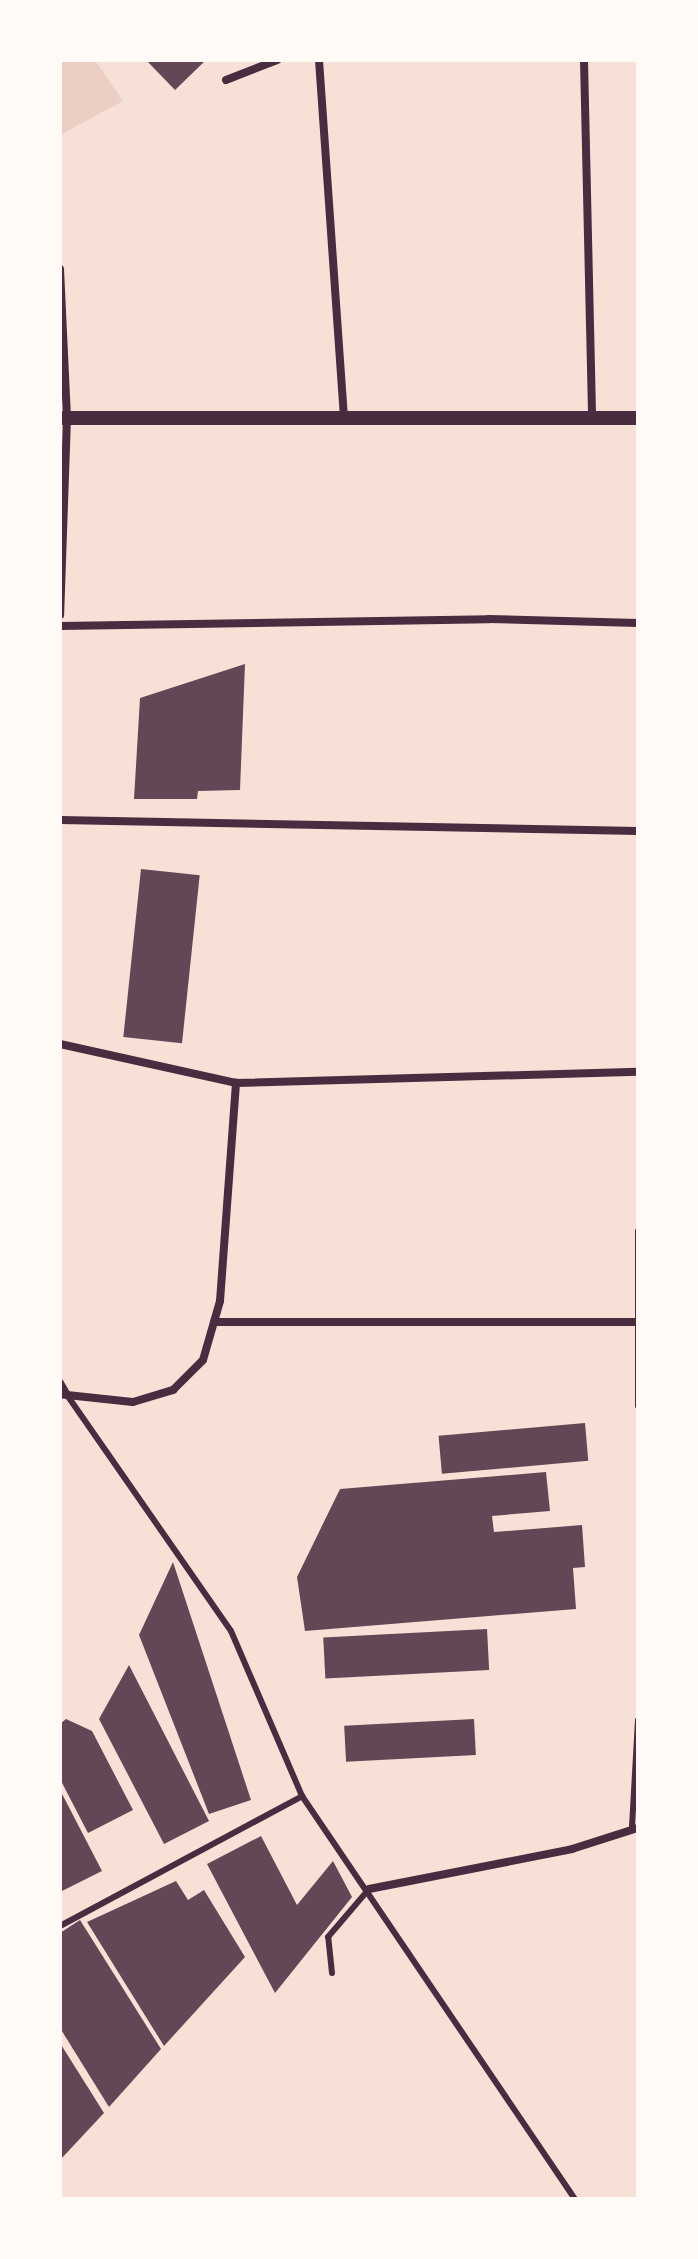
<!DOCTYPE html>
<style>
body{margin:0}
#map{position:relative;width:698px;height:2259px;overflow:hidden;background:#f7e1d7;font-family:"Alegreya Sans",sans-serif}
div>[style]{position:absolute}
.green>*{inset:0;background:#ebcfc5}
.building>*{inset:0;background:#644757;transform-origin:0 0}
.service>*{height:6px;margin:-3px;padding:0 3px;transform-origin:3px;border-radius:3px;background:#4a2c40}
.minor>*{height:8px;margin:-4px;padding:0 4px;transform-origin:4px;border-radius:4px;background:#4a2c40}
.tertiary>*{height:14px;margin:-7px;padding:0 7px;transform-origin:7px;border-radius:7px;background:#4a2c40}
span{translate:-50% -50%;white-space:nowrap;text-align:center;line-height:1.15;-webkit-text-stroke:6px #fffaf5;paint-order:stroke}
.frame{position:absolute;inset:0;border:62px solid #fffaf5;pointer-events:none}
</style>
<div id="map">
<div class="green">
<div style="clip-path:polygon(60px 60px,95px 60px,123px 101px,60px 135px)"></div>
</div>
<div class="building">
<div style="clip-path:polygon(146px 60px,206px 60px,175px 90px)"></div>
<div style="clip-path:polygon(245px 664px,240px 790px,198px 791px,197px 799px,134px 799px,140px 698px)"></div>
<div style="left:141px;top:869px;width:59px;height:169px;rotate:6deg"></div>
<div style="left:585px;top:1423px;width:38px;height:147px;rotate:85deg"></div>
<div style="clip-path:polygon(546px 1472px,550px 1511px,492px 1516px,494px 1532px,582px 1525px,585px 1567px,573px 1568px,576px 1609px,305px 1631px,297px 1577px,340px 1489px)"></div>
<div style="clip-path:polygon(173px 1562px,251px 1800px,209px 1814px,139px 1635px)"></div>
<div style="left:487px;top:1629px;width:41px;height:164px;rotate:87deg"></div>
<div style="clip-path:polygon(129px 1665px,209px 1821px,164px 1844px,99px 1719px)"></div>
<div style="clip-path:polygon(66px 1719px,92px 1731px,133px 1810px,88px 1833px,60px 1779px,60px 1724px)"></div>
<div style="left:474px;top:1719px;width:36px;height:130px;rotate:87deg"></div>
<div style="clip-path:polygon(60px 1790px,102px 1871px,60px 1892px)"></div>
<div style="clip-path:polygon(261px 1836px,297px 1905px,333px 1861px,352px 1897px,275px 1993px,207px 1864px)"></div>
<div style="clip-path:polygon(176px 1881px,188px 1900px,204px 1890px,245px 1957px,164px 2046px,87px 1922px)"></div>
<div style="clip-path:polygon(80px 1920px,161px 2049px,109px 2107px,60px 2028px,60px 1933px)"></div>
<div style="clip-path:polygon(60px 2043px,104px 2113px,60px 2160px)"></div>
</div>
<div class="service">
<div style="left:638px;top:1231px;width:175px;rotate:90deg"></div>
<div style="left:60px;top:1396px;width:7px;rotate:-8deg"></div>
<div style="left:67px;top:1395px;width:287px;rotate:55.2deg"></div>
<div style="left:231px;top:1631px;width:180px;rotate:66.7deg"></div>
<div style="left:632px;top:1827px;width:107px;rotate:-86.8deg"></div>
<div style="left:60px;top:1926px;width:275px;rotate:-28.2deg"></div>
<div style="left:302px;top:1796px;width:487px;rotate:55.9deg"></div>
<div style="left:332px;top:1973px;width:36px;rotate:-96deg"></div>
<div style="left:328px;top:1937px;width:63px;rotate:-49.5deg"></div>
</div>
<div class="minor">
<div style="left:319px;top:60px;width:358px;rotate:86deg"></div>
<div style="left:584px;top:60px;width:358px;rotate:88.7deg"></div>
<div style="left:226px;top:80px;width:55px;rotate:-21.4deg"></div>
<div style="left:60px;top:269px;width:149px;rotate:87.3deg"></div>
<div style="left:67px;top:418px;width:197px;rotate:92deg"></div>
<div style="left:60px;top:626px;width:429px;rotate:-0.9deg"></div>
<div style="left:489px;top:619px;width:149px;rotate:1.5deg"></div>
<div style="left:60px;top:820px;width:578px;rotate:1.09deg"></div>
<div style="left:60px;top:1044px;width:180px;rotate:12.5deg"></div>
<div style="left:236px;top:1083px;width:402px;rotate:-1.6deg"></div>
<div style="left:214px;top:1322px;width:421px"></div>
<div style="left:60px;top:1383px;width:14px;rotate:60deg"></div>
<div style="left:67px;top:1395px;width:66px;rotate:6.1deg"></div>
<div style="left:133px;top:1402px;width:42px;rotate:-16.7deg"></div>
<div style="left:173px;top:1390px;width:42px;rotate:-45deg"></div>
<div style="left:203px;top:1360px;width:61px;rotate:-73.9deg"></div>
<div style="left:220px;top:1301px;width:219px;rotate:-85.8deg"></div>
<div style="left:369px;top:1889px;width:207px;rotate:-11.1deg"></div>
<div style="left:572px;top:1849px;width:69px;rotate:-17.7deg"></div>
</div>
<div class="tertiary">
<div style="left:60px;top:418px;width:578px"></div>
</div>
<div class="frame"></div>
</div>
